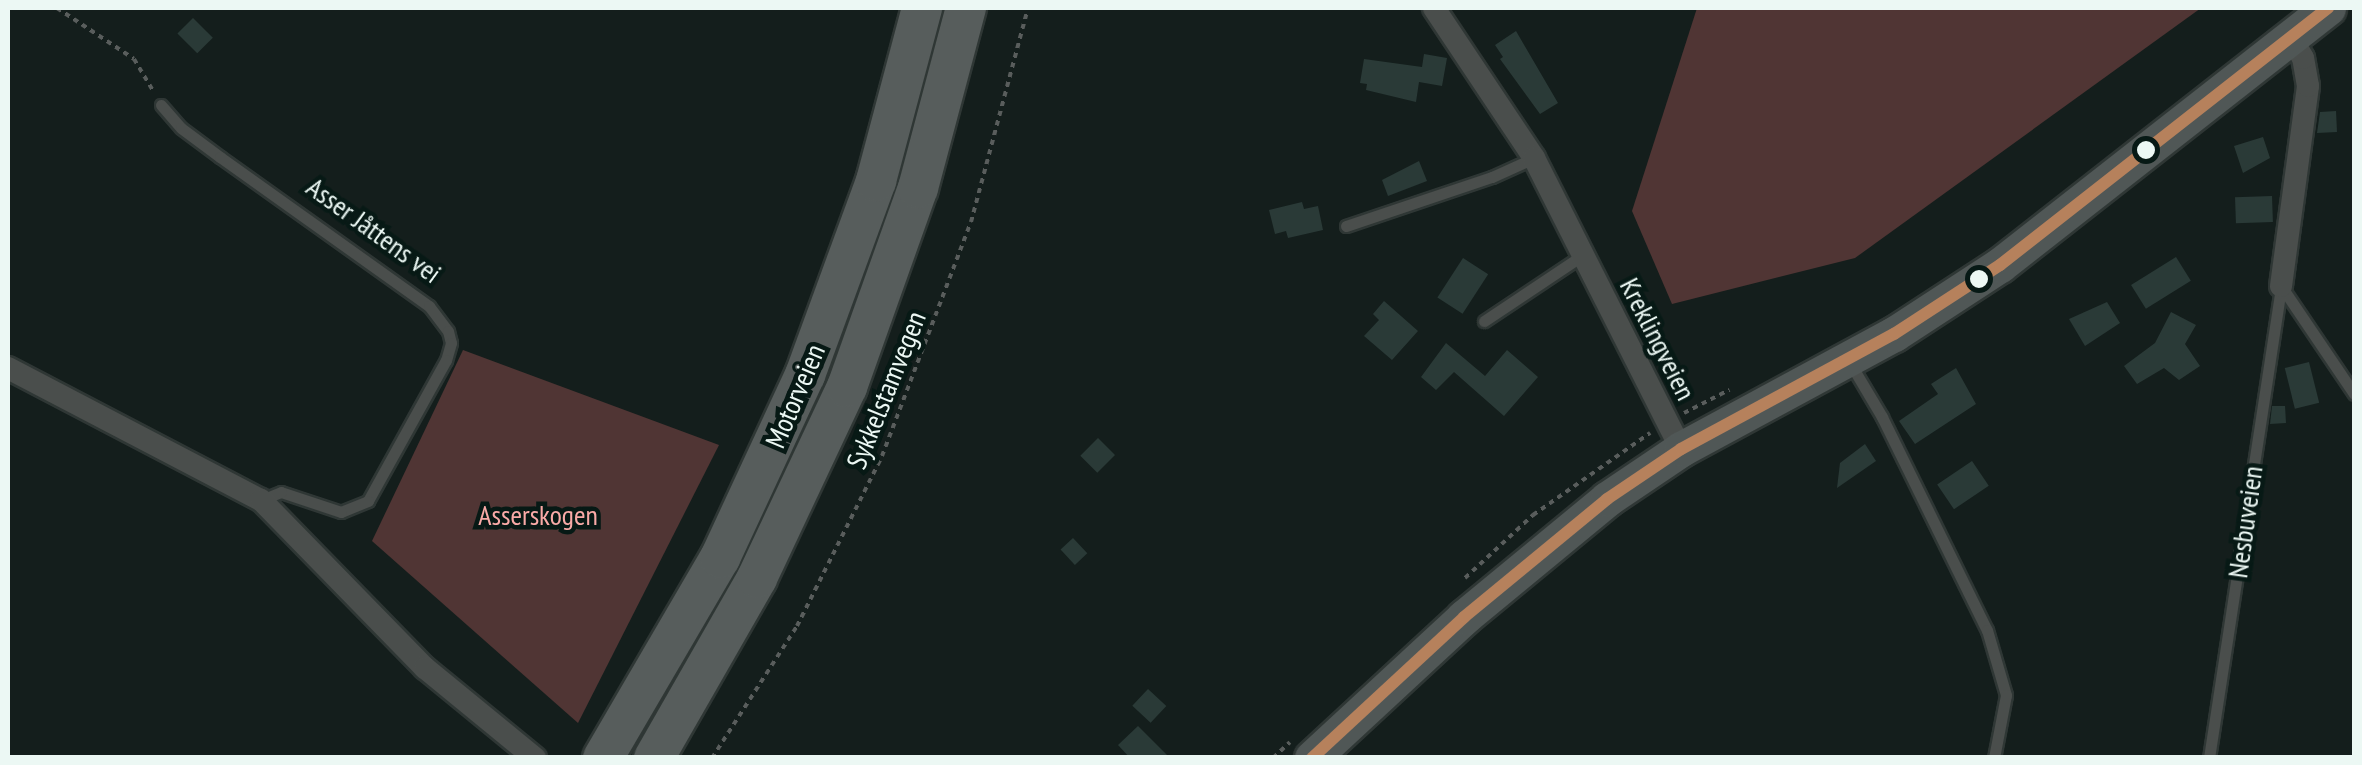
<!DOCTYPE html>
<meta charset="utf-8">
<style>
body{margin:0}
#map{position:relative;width:2362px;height:765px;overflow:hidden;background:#141e1c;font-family:"PT Sans Narrow",sans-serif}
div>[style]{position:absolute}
.green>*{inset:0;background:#503534}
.building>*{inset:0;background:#2a3a37;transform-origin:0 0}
.path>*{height:4px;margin-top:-2px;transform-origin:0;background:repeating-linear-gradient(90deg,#595d5c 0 5px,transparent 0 10px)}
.roads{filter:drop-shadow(2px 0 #2f3735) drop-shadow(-2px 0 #2f3735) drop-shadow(0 2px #2f3735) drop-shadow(0 -2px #2f3735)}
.service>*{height:11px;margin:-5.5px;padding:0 5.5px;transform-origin:5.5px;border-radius:5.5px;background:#4a4e4c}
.minor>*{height:22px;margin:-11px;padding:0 11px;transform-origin:11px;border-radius:11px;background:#4a4e4c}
.primary>*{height:35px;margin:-17.5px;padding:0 17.5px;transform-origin:17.5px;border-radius:17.5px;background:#505756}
.motorway>*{height:40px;margin:-20px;padding:0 20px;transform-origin:20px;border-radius:20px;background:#575d5c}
.bus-1>*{height:12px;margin:-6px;padding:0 6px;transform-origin:6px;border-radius:6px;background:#b6815c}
.dots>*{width:28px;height:28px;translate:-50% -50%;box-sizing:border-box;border:5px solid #071915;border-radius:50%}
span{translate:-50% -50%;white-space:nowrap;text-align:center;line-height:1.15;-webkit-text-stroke:9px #071915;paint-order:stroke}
.street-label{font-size:28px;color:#ecf8f4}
.park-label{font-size:28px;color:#f9aaa7}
.frame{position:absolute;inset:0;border:10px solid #ecf8f4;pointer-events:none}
</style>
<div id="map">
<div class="green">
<div style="clip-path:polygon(1697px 8px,2201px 8px,1855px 258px,1672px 304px,1632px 211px)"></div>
<div style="clip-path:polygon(463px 350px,719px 445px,578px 723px,372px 541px)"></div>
</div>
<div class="building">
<div style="left:193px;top:18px;width:28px;height:22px;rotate:45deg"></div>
<div style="clip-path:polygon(1516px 31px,1558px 103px,1540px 114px,1500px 59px,1503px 57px,1495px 45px)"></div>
<div style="clip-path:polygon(1424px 54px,1447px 58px,1442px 86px,1419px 82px,1416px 102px,1366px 90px,1367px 84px,1360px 83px,1364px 59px,1422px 67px)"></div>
<div style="clip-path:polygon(2336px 111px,2337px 132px,2317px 133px,2320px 112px)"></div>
<div style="clip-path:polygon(2263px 137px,2270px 158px,2243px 173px,2234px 146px)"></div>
<div style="clip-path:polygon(1419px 161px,1427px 181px,1388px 196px,1382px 180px)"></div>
<div style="left:2272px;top:196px;width:26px;height:37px;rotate:88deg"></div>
<div style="clip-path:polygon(1302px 202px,1304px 209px,1318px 206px,1323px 230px,1288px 238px,1286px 231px,1275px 234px,1269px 210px)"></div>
<div style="left:2176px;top:257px;width:28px;height:53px;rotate:58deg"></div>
<div style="left:1463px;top:258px;width:30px;height:47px;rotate:33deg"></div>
<div style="clip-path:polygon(1384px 301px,1418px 331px,1392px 360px,1364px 336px,1379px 320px,1373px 314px)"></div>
<div style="clip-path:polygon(2107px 302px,2120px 323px,2085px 346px,2069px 319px)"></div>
<div style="clip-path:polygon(2171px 312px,2196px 325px,2185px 344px,2200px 366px,2179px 380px,2164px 368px,2137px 384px,2124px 366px,2155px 343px)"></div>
<div style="clip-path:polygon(1446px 343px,1485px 376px,1507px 350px,1538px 377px,1504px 416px,1454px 372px,1436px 390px,1421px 377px)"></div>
<div style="left:2309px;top:362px;width:42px;height:25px;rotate:76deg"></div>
<div style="clip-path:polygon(1956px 368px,1976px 404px,1915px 444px,1899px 421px,1938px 394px,1931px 384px)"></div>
<div style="clip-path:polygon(2272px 406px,2285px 406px,2286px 423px,2270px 424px)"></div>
<div style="left:1098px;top:438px;width:24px;height:25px;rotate:45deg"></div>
<div style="clip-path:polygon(1865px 444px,1876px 461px,1837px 488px,1840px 463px)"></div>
<div style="left:1972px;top:461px;width:30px;height:42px;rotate:56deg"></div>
<div style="left:1073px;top:538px;width:21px;height:17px;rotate:47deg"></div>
<div style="left:1148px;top:689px;width:25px;height:23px;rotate:43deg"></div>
<div style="clip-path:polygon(1138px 726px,1170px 758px,1130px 758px,1118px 745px)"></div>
</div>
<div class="path">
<div style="left:57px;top:8px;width:92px;rotate:33.5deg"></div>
<div style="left:134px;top:59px;width:37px;rotate:59deg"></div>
<div style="left:1684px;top:413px;width:51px;rotate:-27.1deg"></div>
<div style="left:1465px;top:578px;width:93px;rotate:-42.8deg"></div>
<div style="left:1533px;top:515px;width:143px;rotate:-35deg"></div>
<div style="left:712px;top:758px;width:157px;rotate:-57.2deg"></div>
<div style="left:797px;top:626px;width:190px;rotate:-63.4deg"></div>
<div style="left:882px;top:456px;width:250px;rotate:-69.2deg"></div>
<div style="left:971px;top:222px;width:221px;rotate:-75.1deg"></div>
<div style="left:1273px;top:758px;width:23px;rotate:-43deg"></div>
</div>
<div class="roads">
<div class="service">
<div style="left:161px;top:105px;width:30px;rotate:49deg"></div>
<div style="left:181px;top:128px;width:49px;rotate:36.6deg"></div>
<div style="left:220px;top:157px;width:257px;rotate:35.5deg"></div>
<div style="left:429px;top:306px;width:31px;rotate:53deg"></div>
<div style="left:448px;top:331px;width:12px;rotate:76deg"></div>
<div style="left:451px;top:343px;width:18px;rotate:106deg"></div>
<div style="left:446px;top:360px;width:161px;rotate:119deg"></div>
<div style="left:368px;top:501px;width:29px;rotate:158deg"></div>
<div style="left:341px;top:512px;width:63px;rotate:-161.6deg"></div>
<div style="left:281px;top:492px;width:22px;rotate:158deg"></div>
<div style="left:1346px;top:226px;width:154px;rotate:-18.6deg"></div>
<div style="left:1492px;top:177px;width:46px;rotate:-24.3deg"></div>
<div style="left:2281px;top:286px;width:130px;rotate:55.9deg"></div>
<div style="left:1484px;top:321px;width:119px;rotate:-33.7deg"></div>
<div style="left:1850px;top:363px;width:63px;rotate:59.3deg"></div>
<div style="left:1882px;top:417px;width:237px;rotate:63.8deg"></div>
<div style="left:1987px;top:630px;width:68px;rotate:73.7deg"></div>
<div style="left:2006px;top:695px;width:64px;rotate:100.8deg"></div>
<div style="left:2209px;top:758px;width:477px;rotate:-81.3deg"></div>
</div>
<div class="minor">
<div style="left:1434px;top:8px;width:180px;rotate:56.3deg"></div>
<div style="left:1534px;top:158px;width:326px;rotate:63.2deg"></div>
<div style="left:2281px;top:286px;width:202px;rotate:-82.3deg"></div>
<div style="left:2308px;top:86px;width:28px;rotate:-100deg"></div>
<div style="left:2303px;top:58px;width:23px;rotate:-121deg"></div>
<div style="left:8px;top:368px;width:285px;rotate:27.6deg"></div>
<div style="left:261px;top:500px;width:235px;rotate:45.7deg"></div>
<div style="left:425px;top:668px;width:142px;rotate:39.3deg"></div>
</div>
<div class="primary">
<div style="left:1312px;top:758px;width:207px;rotate:-42.8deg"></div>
<div style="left:1464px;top:617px;width:185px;rotate:-39.5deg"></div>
<div style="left:1607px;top:499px;width:89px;rotate:-34deg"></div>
<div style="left:1681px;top:449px;width:242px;rotate:-28.4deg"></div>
<div style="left:1894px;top:334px;width:126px;rotate:-33.1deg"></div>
<div style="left:2000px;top:265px;width:417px;rotate:-38.1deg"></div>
</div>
<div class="motorway">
<div style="left:603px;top:758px;width:232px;rotate:-59.7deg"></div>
<div style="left:720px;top:558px;width:202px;rotate:-65.1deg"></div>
<div style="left:805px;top:375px;width:207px;rotate:-69.9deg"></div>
<div style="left:876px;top:181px;width:179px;rotate:-75.1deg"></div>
<div style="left:654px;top:758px;width:207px;rotate:-60.2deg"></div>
<div style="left:757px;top:578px;width:211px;rotate:-64.8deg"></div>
<div style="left:847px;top:387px;width:211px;rotate:-70.4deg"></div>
<div style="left:918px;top:188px;width:186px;rotate:-75.1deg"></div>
</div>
</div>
<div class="bus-1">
<div style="left:1312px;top:758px;width:207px;rotate:-42.8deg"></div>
<div style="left:1464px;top:617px;width:185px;rotate:-39.5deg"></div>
<div style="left:1607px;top:499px;width:89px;rotate:-34deg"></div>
<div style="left:1681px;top:449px;width:242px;rotate:-28.4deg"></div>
<div style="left:1894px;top:334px;width:126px;rotate:-33.1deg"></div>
<div style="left:2000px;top:265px;width:417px;rotate:-38.1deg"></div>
</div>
<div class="dots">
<div style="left:2146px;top:150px;background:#ecf8f4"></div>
<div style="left:1979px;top:279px;background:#ecf8f4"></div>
</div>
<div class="street-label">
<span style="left:374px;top:230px;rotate:36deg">Asser Jåttens vei</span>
<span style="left:1658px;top:339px;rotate:63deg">Kreklingveien</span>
<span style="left:886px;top:390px;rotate:-68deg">Sykkelstamvegen</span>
<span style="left:795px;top:396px;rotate:-67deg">Motorveien</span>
<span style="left:2245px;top:522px;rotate:-82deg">Nesbuveien</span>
</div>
<div class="park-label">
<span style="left:538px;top:515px">Asserskogen</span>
</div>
<div class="frame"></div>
</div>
